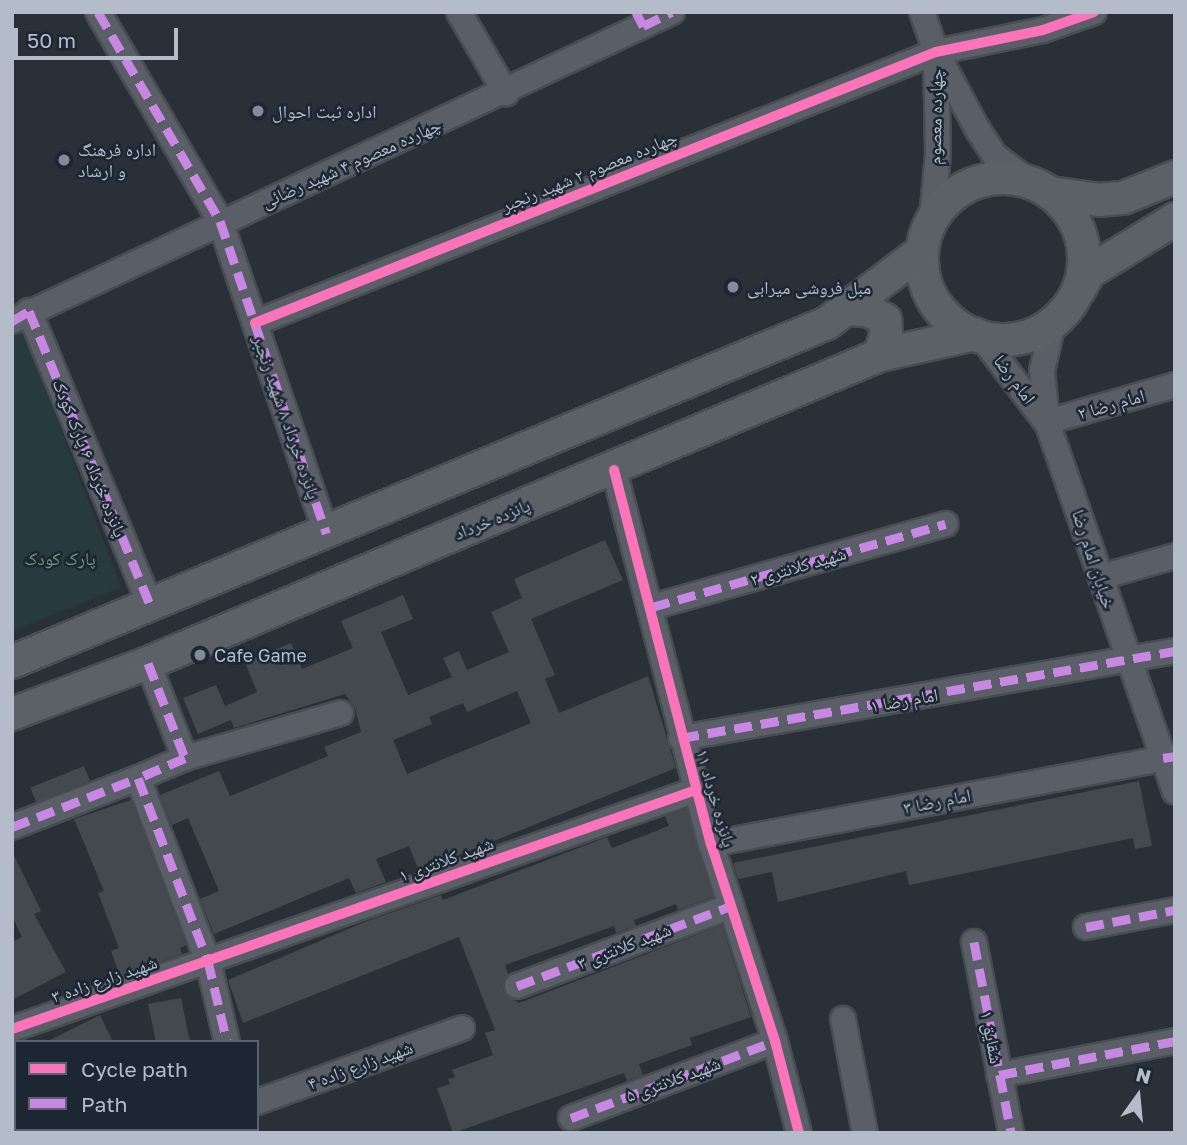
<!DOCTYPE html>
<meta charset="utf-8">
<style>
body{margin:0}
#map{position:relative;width:1187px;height:1145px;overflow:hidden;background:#2a3038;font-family:"Golos Text","Noto Naskh Arabic",sans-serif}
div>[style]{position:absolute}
.green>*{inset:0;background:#273a3e}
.building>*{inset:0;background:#444950;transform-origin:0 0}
.roads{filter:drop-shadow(2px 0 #484c53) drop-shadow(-2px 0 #484c53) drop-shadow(0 2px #484c53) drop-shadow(0 -2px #484c53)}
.minor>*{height:24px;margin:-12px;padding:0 12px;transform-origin:12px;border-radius:12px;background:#5a5e66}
.major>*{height:32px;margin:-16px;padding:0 16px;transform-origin:16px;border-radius:16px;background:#5c6168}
.major>.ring{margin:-16px;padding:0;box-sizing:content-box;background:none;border:32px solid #5c6168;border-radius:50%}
.quiet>*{height:9px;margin-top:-4.5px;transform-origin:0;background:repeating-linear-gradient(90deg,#c787e3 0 18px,transparent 0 27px)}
.cycleway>*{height:10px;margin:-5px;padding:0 5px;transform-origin:5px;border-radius:5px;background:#fb73b8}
.dots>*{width:19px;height:19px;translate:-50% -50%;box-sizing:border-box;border:4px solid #1d2633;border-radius:50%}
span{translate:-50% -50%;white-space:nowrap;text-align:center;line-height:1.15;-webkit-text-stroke:5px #1d2633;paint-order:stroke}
.poi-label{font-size:18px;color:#b4bcc9}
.left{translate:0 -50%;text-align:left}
.street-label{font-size:18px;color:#b4bcc9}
.park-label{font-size:18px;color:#6b9a76}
.frame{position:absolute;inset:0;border:14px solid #b4bcc9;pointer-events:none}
.legend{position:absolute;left:14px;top:1040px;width:245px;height:91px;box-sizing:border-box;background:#1d2633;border:2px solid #59626f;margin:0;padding:9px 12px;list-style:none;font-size:21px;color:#b4bcc9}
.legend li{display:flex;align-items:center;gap:14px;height:35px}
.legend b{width:35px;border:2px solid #59626f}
.north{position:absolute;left:1103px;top:1061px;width:70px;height:70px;-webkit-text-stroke:5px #1d2633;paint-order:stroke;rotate:15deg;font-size:19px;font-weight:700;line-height:28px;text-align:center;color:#b4bcc9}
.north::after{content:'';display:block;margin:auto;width:24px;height:32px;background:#b4bcc9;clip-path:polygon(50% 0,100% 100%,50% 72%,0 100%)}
.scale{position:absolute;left:14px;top:28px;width:164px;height:32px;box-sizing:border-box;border:4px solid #b4bcc9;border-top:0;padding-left:9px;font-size:21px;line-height:24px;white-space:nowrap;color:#b4bcc9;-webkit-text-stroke:5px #1d2633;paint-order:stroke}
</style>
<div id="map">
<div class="green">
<div style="clip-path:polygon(23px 330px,121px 587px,12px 631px,12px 336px)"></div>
</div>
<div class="building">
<div style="clip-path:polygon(evenodd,605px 540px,623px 580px,531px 619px,555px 675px,545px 679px,559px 713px,648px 676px,676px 768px,419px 871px,409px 846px,376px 859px,386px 882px,356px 893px,349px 878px,214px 934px,200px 899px,219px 891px,188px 818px,172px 825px,160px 795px,219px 771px,230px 796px,328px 756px,324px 747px,361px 732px,355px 708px,345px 694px,234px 728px,231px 720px,198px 734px,183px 698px,216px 685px,225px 706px,257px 692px,245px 662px,291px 643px,302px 669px,353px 648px,341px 621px,403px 595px,413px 619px,381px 632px,408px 695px,452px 677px,443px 658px,459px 651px,467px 670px,509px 652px,491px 612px,522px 598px,514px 579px,605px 540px,517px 691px,531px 723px,407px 774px,393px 740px,432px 724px,429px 717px,463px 703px,467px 712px,517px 691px)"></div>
<div style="left:84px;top:766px;width:16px;height:58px;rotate:68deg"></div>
<div style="clip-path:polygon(1139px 781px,1152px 846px,1135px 849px,1133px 838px,909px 885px,906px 871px,778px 902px,772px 872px,738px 879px,733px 863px)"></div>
<div style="clip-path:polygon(131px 800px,186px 945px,180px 948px,182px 954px,120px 976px,111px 951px,119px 948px,98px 893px,104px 891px,74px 819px)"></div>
<div style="clip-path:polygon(687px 809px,713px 897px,678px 910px,676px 904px,634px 920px,636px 926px,616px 933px,614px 926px,505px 965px,508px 974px,503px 992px,519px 1003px,722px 925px,751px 1017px,690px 1038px,692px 1045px,639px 1064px,643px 1075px,627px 1081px,624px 1073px,453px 1133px,437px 1088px,450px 1084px,448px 1079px,455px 1077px,452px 1070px,493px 1055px,485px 1033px,495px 1030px,459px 937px,243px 1023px,228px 980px,367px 921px,441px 895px,443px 900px,607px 837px,612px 848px,669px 826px,665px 816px)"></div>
<div style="clip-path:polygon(12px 851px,41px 911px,34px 914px,66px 972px,12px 1000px,12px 942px,22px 937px,12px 916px)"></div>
<div style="clip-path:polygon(181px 998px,190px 1042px,156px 1042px,148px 1004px)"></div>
<div style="clip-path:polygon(100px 1015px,113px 1042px,46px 1042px)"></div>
</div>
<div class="roads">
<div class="minor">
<div style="left:98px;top:12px;width:242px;rotate:59.7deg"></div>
<div style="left:220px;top:221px;width:330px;rotate:71.2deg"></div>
<div style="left:459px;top:12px;width:94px;rotate:59.9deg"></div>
<div style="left:922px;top:12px;width:42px;rotate:70.7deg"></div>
<div style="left:936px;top:52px;width:89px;rotate:61.7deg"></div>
<div style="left:978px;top:130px;width:30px;rotate:57deg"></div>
<div style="left:994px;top:155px;width:45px;rotate:36.9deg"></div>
<div style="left:932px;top:218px;width:65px;rotate:-84.7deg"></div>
<div style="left:938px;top:153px;width:93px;rotate:-91.2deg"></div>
<div style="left:29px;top:311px;width:318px;rotate:67.6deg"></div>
<div style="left:12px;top:321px;width:729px;rotate:-25.09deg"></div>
<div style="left:255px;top:323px;width:733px;rotate:-21.7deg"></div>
<div style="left:936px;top:52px;width:109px;rotate:-11.6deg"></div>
<div style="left:1043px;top:30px;width:54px;rotate:-19.4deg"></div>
<div style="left:1053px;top:323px;width:49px;rotate:102.9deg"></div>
<div style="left:1042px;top:371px;width:51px;rotate:84.4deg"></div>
<div style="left:1047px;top:422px;width:391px;rotate:70.9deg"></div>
<div style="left:982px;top:338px;width:106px;rotate:52.7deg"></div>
<div style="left:1047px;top:422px;width:133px;rotate:-16.1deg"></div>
<div style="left:614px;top:470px;width:386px;rotate:75.5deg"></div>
<div style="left:711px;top:844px;width:207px;rotate:72deg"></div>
<div style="left:775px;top:1041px;width:95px;rotate:75.4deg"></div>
<div style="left:1101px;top:577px;width:77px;rotate:-15.8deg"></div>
<div style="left:652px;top:607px;width:305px;rotate:-15.8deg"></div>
<div style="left:148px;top:663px;width:102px;rotate:68.7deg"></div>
<div style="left:185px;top:758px;width:51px;rotate:156.9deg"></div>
<div style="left:138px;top:778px;width:196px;rotate:69.1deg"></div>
<div style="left:208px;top:961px;width:83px;rotate:76.8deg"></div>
<div style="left:681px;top:738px;width:502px;rotate:-9.99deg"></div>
<div style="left:185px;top:758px;width:162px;rotate:-16.1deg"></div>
<div style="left:12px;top:827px;width:135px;rotate:-21.3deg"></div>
<div style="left:711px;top:844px;width:472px;rotate:-10.7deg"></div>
<div style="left:1086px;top:927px;width:91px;rotate:-10.8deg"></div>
<div style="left:974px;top:942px;width:195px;rotate:79deg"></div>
<div style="left:517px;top:986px;width:228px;rotate:-20.5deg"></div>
<div style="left:843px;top:1019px;width:116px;rotate:79.1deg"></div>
<div style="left:12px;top:1029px;width:725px;rotate:-19.26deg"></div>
<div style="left:999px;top:1075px;width:179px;rotate:-10.9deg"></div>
<div style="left:257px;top:1102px;width:218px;rotate:-19.8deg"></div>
<div style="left:571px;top:1118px;width:218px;rotate:-20.7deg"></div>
<div style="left:245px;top:1129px;width:4px;rotate:90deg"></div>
<div style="left:161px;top:1133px;width:12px;rotate:-20deg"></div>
</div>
<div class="major">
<div class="ring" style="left:922px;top:178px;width:130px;height:130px"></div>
<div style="left:1050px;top:193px;width:49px;rotate:8.1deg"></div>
<div style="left:1099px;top:200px;width:24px;rotate:-5deg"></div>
<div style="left:1123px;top:198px;width:56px;rotate:-22deg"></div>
<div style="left:1079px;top:290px;width:21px;rotate:-61deg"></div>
<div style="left:1089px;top:272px;width:101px;rotate:-31.6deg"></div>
<div style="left:846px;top:309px;width:22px;rotate:3deg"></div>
<div style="left:868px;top:310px;width:20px;rotate:30deg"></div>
<div style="left:885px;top:320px;width:15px;rotate:86deg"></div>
<div style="left:886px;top:335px;width:21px;rotate:107deg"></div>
<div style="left:12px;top:662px;width:883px;rotate:-22.58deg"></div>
<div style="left:827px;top:323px;width:118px;rotate:-37.1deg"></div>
<div style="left:12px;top:714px;width:145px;rotate:-20.6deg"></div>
<div style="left:148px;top:663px;width:794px;rotate:-22.82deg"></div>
<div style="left:880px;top:355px;width:97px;rotate:-12.5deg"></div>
</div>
</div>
<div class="quiet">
<div style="left:98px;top:12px;width:242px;rotate:59.7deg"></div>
<div style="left:220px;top:221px;width:330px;rotate:71.2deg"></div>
<div style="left:636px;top:12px;width:16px;rotate:63deg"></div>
<div style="left:643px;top:26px;width:32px;rotate:-26deg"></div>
<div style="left:12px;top:321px;width:20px;rotate:-30deg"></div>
<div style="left:29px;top:311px;width:318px;rotate:67.6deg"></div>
<div style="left:652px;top:607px;width:305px;rotate:-15.8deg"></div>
<div style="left:148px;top:663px;width:102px;rotate:68.7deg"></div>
<div style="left:185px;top:758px;width:51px;rotate:156.9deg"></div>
<div style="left:138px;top:778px;width:196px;rotate:69.1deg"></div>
<div style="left:208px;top:961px;width:83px;rotate:76.8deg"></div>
<div style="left:681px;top:738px;width:502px;rotate:-9.99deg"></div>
<div style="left:1163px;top:758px;width:12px;rotate:-9deg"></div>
<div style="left:12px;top:827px;width:135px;rotate:-21.3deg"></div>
<div style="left:1086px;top:927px;width:91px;rotate:-10.8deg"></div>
<div style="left:974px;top:942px;width:195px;rotate:79deg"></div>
<div style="left:517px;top:986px;width:228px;rotate:-20.5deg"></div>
<div style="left:999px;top:1075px;width:179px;rotate:-10.9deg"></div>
<div style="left:571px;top:1118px;width:218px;rotate:-20.7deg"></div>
<div style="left:245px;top:1129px;width:4px;rotate:90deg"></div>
</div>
<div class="cycleway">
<div style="left:255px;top:323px;width:733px;rotate:-21.7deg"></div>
<div style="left:936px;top:52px;width:109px;rotate:-11.6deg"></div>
<div style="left:1043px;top:30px;width:54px;rotate:-19.4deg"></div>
<div style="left:614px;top:470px;width:386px;rotate:75.5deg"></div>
<div style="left:711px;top:844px;width:207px;rotate:72deg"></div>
<div style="left:775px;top:1041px;width:95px;rotate:75.4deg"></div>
<div style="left:12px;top:1029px;width:725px;rotate:-19.26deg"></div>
</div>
<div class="dots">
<div style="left:258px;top:111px;background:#848b96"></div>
<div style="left:64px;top:160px;background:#848b96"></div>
<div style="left:733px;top:287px;background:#848b96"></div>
<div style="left:200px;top:655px;background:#848b96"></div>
</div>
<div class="poi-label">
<span class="left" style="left:272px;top:111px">اداره ثبت احوال</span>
<span class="left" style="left:78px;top:160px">اداره فرهنگ<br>و ارشاد</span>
<span class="left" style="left:747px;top:287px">مبل فروشی میرابی</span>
<span class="left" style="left:214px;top:655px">Cafe Game</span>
</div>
<div class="street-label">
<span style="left:935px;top:117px;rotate:-89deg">چهارده معصوم</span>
<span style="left:351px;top:163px;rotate:-24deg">چهارده معصوم ۴ شهید رضائی</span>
<span style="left:589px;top:171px;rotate:-22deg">چهارده معصوم ۲ شهید رنجبر</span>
<span style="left:1015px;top:379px;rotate:53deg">امام رضا</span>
<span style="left:1111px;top:404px;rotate:-16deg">امام رضا ۲</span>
<span style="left:287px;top:417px;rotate:71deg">پانزده خرداد ۸ شهید رنجبر</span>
<span style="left:90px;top:458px;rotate:68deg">پانزده خرداد ۶ پارک کودک</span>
<span style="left:492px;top:519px;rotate:-22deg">پانزده خرداد</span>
<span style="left:1094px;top:559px;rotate:72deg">خیابان امام رضا</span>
<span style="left:798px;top:566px;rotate:-16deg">شهید کلانتری ۲</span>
<span style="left:904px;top:700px;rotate:-10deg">امام رضا ۱</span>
<span style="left:716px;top:798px;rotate:74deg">پانزده خرداد ۱۱</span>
<span style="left:937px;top:801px;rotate:-11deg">امام رضا ۳</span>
<span style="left:446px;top:859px;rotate:-20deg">شهید کلانتری ۱</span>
<span style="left:624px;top:946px;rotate:-21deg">شهید کلانتری ۳</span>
<span style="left:104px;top:979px;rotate:-19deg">شهید زارع زاده ۳</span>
<span style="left:992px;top:1037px;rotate:79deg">شقایق ۱</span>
<span style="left:360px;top:1065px;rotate:-20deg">شهید زارع زاده ۴</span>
<span style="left:673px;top:1079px;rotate:-20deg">شهید کلانتری ۵</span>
</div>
<div class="park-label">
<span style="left:60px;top:558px">پارک کودک</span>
</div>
<div class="frame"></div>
<ul class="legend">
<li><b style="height:9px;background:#fb73b8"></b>Cycle path</li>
<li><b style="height:9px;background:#c787e3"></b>Path</li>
</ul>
<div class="north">N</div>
<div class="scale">50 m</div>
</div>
